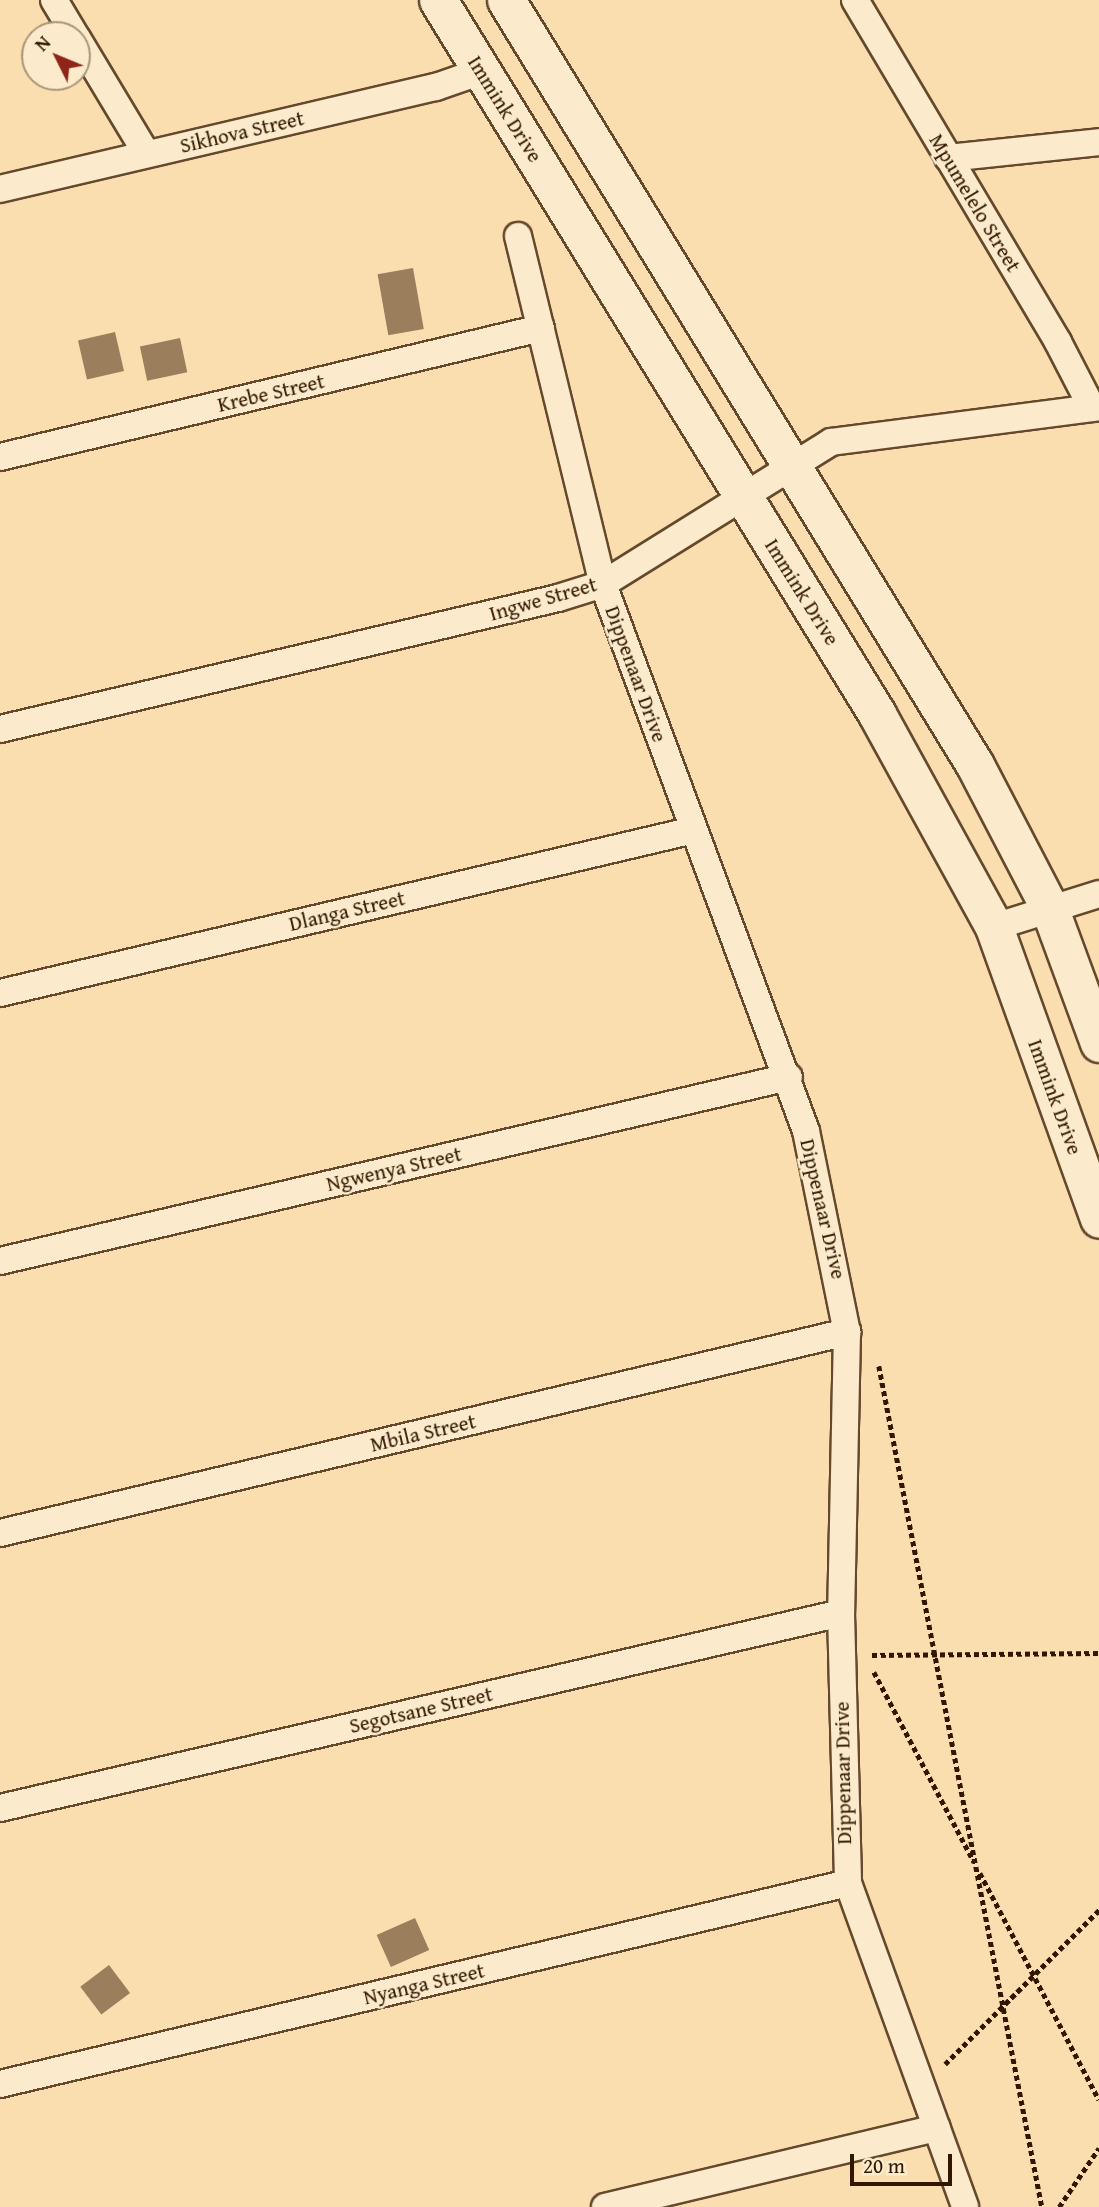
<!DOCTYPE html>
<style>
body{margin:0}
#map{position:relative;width:1099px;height:2207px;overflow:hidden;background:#fbdeb0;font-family:"Gentium Book Plus",serif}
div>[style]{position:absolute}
.building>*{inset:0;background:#9b7e5c;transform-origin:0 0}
.path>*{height:4.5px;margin-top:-2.25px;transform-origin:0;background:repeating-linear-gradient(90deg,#321700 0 5px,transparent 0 8.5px)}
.roads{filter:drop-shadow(2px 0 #64492c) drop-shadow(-2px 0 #64492c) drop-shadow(0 2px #64492c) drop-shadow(0 -2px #64492c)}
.minor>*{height:26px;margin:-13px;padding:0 13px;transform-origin:13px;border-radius:13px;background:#fceacc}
.secondary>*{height:37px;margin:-18.5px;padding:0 18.5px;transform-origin:18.5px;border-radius:18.5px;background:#fceacc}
span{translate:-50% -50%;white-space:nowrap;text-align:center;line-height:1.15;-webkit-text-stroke:5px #fceacc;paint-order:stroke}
.street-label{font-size:21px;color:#321700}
.north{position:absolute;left:21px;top:21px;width:70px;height:70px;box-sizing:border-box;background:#fceacc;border:2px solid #ab967a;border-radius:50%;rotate:313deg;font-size:19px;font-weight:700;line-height:28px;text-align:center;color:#321700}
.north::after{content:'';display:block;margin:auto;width:24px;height:32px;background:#8f2418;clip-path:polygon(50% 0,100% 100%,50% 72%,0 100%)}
.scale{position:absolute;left:850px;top:2154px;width:102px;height:32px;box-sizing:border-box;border:4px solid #321700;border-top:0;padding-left:9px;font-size:21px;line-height:24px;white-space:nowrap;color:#321700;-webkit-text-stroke:5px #fceacc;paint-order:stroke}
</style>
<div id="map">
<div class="building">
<div style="left:413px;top:268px;width:62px;height:36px;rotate:80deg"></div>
<div style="left:115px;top:332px;width:40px;height:38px;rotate:77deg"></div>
<div style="left:180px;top:338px;width:35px;height:41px;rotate:78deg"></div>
<div style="left:415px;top:1918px;width:35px;height:42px;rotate:66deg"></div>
<div style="left:109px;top:1965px;width:35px;height:36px;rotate:53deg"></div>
</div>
<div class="path">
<div style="left:879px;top:1366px;width:857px;rotate:79.03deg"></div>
<div style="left:872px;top:1655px;width:227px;rotate:-0.5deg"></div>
<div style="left:874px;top:1672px;width:215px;rotate:62.2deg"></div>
<div style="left:980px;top:1873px;width:256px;rotate:62.3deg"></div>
<div style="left:945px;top:2064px;width:218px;rotate:-45deg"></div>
<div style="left:1059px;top:2207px;width:71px;rotate:-55.9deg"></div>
</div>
<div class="roads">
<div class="minor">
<div style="left:54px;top:0;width:41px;rotate:59deg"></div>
<div style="left:855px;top:0;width:398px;rotate:59.3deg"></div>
<div style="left:1058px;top:342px;width:74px;rotate:62.7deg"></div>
<div style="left:77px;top:38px;width:134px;rotate:59deg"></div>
<div style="left:948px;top:158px;width:152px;rotate:-6deg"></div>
<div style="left:0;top:189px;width:448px;rotate:-13.2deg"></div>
<div style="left:436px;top:87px;width:49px;rotate:-19.2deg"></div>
<div style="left:518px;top:236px;width:358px;rotate:76.3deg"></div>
<div style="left:603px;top:584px;width:583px;rotate:69.64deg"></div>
<div style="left:806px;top:1131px;width:205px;rotate:78.5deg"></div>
<div style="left:847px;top:1332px;width:281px;rotate:91.2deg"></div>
<div style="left:841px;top:1613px;width:270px;rotate:88.5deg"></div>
<div style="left:848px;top:1883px;width:344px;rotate:70.1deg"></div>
<div style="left:0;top:457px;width:556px;rotate:-13.41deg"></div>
<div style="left:0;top:729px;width:573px;rotate:-13.21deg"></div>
<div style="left:558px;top:598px;width:47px;rotate:-17.3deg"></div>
<div style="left:603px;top:584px;width:269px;rotate:-31.9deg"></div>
<div style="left:831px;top:442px;width:270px;rotate:-7.4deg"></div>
<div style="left:994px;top:927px;width:110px;rotate:-17.4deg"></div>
<div style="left:0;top:993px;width:713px;rotate:-13.22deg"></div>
<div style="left:0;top:1261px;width:810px;rotate:-13.13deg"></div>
<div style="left:0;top:1533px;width:871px;rotate:-13.35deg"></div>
<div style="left:0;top:1808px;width:863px;rotate:-13.05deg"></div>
<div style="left:0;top:2084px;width:871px;rotate:-13.33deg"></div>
<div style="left:605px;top:2207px;width:341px;rotate:-13.4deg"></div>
</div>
<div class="secondary">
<div style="left:438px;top:0;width:838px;rotate:58.41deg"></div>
<div style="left:877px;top:714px;width:243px;rotate:61.2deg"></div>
<div style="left:994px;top:927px;width:310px;rotate:70.2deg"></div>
<div style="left:506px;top:0;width:897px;rotate:58.49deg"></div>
<div style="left:975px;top:765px;width:160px;rotate:62.5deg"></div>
<div style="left:1049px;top:907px;width:145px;rotate:69.8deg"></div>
</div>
</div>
<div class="street-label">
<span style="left:505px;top:109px;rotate:58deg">Immink Drive</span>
<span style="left:242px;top:132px;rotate:-13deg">Sikhova Street</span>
<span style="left:975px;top:203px;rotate:59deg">Mpumelelo Street</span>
<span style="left:271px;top:393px;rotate:-13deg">Krebe Street</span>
<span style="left:802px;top:592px;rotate:58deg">Immink Drive</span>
<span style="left:543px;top:599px;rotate:-16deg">Ingwe Street</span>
<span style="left:636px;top:674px;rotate:70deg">Dippenaar Drive</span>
<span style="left:347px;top:911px;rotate:-13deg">Dlanga Street</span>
<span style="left:1055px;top:1097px;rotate:70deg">Immink Drive</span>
<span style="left:394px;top:1169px;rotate:-13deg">Ngwenya Street</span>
<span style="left:823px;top:1209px;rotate:77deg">Dippenaar Drive</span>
<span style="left:423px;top:1433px;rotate:-13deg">Mbila Street</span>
<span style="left:421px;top:1710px;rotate:-13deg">Segotsane Street</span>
<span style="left:843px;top:1773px;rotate:-91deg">Dippenaar Drive</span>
<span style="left:424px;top:1984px;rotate:-13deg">Nyanga Street</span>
</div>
<div class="north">N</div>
<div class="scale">20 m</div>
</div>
